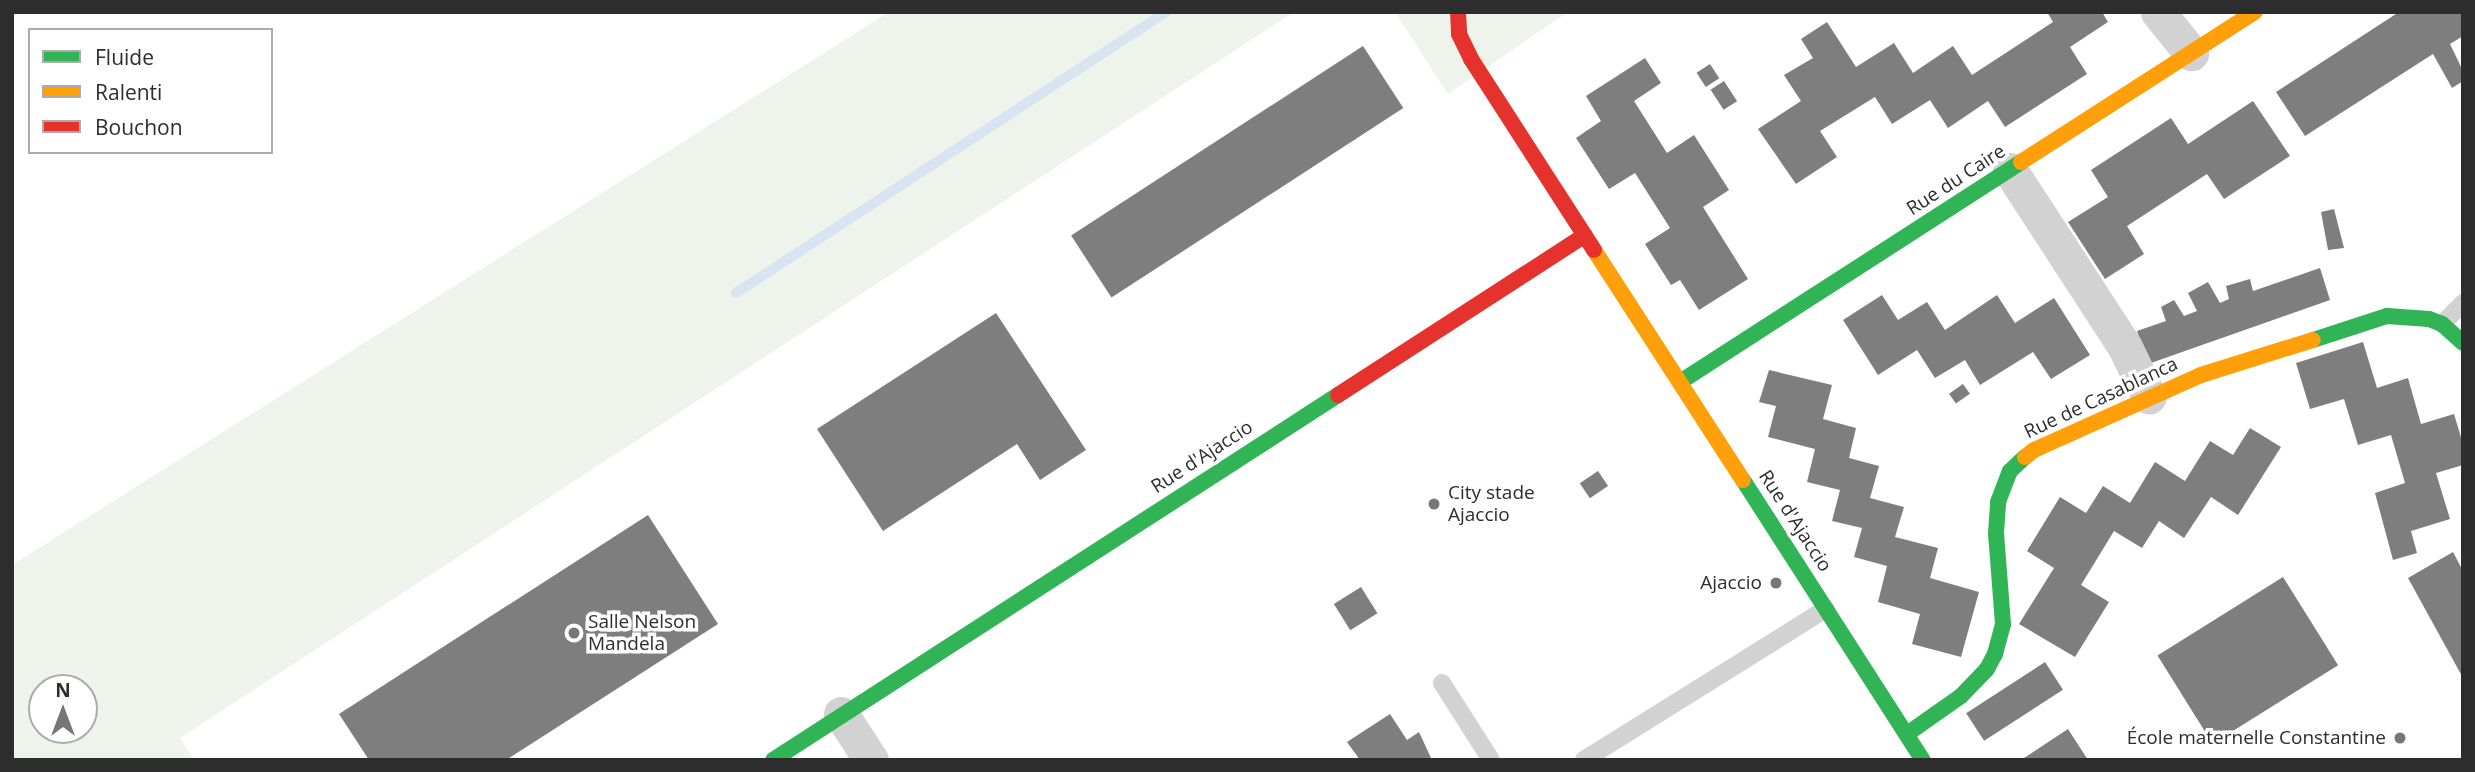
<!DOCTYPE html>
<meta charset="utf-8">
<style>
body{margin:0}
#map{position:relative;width:2475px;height:772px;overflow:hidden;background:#fff;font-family:"Open Sans",sans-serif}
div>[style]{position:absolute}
.green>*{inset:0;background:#eef4eb}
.stream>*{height:10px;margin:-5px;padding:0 5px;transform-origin:5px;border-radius:5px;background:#d8e4f1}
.building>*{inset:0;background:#7e7e7e;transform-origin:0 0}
.lane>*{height:18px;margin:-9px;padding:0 9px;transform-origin:9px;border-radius:9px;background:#d2d2d2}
.street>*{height:35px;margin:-17.5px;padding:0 17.5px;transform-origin:17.5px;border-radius:17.5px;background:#d2d2d2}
.fast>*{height:16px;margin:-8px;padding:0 8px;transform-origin:8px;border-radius:8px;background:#30b455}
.slow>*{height:16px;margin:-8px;padding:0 8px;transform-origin:8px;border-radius:8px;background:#ff9f0a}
.jam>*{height:16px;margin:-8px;padding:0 8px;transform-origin:8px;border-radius:8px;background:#e5322d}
.dots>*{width:19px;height:19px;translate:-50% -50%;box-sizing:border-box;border:4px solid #fff;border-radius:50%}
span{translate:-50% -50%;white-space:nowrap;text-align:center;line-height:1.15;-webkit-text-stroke:7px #fff;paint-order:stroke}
.street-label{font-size:19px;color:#2d2d2d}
.poi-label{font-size:19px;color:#2d2d2d}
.left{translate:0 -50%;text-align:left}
.right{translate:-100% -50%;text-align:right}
.frame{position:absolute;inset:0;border:14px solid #2d2d2d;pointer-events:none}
.legend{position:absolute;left:28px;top:28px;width:245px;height:126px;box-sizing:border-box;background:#fff;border:2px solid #ababab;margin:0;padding:9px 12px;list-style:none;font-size:21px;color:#2d2d2d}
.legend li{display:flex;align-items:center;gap:14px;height:35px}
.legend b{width:35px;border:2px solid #ababab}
.north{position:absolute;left:28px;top:674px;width:70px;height:70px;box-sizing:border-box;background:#fff;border:2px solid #ababab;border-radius:50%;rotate:0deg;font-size:19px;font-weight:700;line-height:28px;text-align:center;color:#2d2d2d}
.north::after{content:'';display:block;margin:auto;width:24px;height:32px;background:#767676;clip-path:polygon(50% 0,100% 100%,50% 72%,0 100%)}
</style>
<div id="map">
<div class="green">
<div style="clip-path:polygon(evenodd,889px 12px,1294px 12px,180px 738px,194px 760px,12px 760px,12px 565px,889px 12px,42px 688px,84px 688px,84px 730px,42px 730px,42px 688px)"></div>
<div style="clip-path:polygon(1395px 12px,1568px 12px,1448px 94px)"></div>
</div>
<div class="stream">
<div style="left:736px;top:293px;width:514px;rotate:-33.16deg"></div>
</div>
<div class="building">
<div style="clip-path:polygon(2047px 12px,2102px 12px,2108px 22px,2070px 47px,2087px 74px,2005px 127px,1988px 101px,1948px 128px,1930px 100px,1892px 124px,1875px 97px,1820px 131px,1837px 157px,1796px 184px,1758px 129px,1801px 101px,1784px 75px,1813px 58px,1801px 39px,1827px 22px,1856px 67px,1894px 43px,1913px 73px,1953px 46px,1972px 75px,2053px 22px)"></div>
<div style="clip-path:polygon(2399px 12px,2463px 12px,2463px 36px,2450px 44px,2463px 71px,2463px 81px,2452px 88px,2433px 54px,2305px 136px,2276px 92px)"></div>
<div style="left:1363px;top:46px;width:74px;height:348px;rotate:57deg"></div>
<div style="clip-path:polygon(1645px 58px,1661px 83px,1634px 101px,1667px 153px,1694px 135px,1729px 190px,1703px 207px,1748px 279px,1699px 310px,1680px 280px,1671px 285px,1645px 244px,1670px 228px,1635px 173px,1609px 189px,1576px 138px,1601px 121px,1586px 96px)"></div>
<div style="left:1710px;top:64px;width:17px;height:16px;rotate:57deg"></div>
<div style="left:1724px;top:81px;width:24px;height:16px;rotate:57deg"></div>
<div style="clip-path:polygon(2253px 101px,2290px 156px,2224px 199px,2207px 174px,2127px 226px,2144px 254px,2105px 279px,2068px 222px,2108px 197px,2091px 170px,2171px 118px,2188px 144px)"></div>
<div style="clip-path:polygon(2334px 209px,2344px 248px,2328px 250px,2321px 212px)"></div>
<div style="clip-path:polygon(2320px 268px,2330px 300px,2148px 364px,2137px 331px,2166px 321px,2161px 307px,2174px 300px,2184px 316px,2197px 311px,2188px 293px,2208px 282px,2220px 303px,2229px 299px,2226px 286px,2250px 279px,2253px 291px)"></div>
<div style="clip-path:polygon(1882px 295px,1898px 320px,1927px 302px,1945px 330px,1997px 295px,2015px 323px,2054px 298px,2090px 355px,2051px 379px,2033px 352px,1980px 385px,1965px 360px,1935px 378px,1917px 350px,1878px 375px,1843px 320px)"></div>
<div style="clip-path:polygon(996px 313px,1086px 450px,1040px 480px,1017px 444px,883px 531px,817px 429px)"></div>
<div style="clip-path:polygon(2363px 342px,2377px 388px,2408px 378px,2421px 424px,2454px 414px,2463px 444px,2463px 465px,2436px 473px,2450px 519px,2411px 531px,2417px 553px,2393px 560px,2375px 493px,2405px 483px,2391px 435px,2358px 445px,2344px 399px,2310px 409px,2296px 363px)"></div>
<div style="clip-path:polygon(1769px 370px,1832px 385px,1823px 419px,1856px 428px,1849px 458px,1879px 466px,1870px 498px,1904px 507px,1895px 537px,1938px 548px,1930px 578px,1979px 592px,1961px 657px,1912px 644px,1920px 614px,1878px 602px,1887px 566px,1854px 557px,1862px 528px,1832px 521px,1840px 490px,1807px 482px,1815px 449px,1768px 437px,1776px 406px,1759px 402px)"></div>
<div style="left:1963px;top:384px;width:12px;height:17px;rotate:55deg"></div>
<div style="clip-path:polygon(2250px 428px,2281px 447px,2238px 515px,2211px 497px,2184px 538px,2159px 521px,2142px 548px,2114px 531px,2081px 585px,2109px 602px,2075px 657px,2019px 624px,2054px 568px,2027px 551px,2060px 497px,2086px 513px,2103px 486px,2130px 503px,2155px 462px,2185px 481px,2210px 441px,2233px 455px)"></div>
<div style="left:1598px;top:471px;width:18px;height:22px;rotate:56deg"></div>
<div style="clip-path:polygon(648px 515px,718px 624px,506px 760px,369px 760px,339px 714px)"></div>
<div style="clip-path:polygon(2453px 552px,2463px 571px,2463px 678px,2408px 578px)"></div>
<div style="left:2283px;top:577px;width:104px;height:148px;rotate:58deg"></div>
<div style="left:1361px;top:587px;width:31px;height:32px;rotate:58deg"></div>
<div style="left:2045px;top:662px;width:33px;height:94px;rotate:57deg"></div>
<div style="clip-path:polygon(1390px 714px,1407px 740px,1419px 732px,1431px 758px,1360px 760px,1347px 742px)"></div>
<div style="clip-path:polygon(2068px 729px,2088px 760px,2021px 760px)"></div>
</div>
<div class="lane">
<div style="left:2442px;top:324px;width:30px;rotate:-45deg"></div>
<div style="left:1442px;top:683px;width:91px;rotate:57.5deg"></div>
<div style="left:1584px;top:760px;width:285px;rotate:-32deg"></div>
</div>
<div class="street">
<div style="left:2158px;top:12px;width:53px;rotate:51.2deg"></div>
<div style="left:2010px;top:170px;width:211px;rotate:57deg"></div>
<div style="left:2125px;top:347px;width:55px;rotate:64.4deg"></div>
<div style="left:841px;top:714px;width:55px;rotate:56.9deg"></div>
</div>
<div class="fast">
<div style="left:2313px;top:340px;width:78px;rotate:-18deg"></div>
<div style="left:2387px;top:316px;width:42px;rotate:4.1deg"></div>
<div style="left:2429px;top:319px;width:14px;rotate:21deg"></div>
<div style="left:2442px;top:324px;width:28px;rotate:42deg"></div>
<div style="left:1680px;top:382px;width:406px;rotate:-32.8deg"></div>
<div style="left:1743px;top:480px;width:333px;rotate:57.3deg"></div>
<div style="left:1907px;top:734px;width:66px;rotate:-35.1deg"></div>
<div style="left:1961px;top:696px;width:37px;rotate:-46deg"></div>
<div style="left:1987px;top:669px;width:17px;rotate:-62deg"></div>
<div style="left:1995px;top:654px;width:31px;rotate:-75deg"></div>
<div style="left:2003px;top:624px;width:91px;rotate:-94.4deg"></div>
<div style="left:1996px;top:533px;width:31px;rotate:-86deg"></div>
<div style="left:1998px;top:502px;width:33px;rotate:-69deg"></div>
<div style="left:2010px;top:471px;width:21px;rotate:-43deg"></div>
<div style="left:773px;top:760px;width:673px;rotate:-32.86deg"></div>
</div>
<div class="slow">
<div style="left:2021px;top:162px;width:278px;rotate:-32.7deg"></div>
<div style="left:1594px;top:250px;width:274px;rotate:57.1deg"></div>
<div style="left:2025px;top:457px;width:11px;rotate:-38deg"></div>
<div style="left:2034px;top:450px;width:183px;rotate:-24.2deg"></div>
<div style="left:2201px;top:375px;width:117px;rotate:-17.4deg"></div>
</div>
<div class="jam">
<div style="left:1458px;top:12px;width:22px;rotate:87deg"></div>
<div style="left:1459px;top:34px;width:28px;rotate:64deg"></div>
<div style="left:1471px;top:59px;width:227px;rotate:57.2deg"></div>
<div style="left:1338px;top:395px;width:294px;rotate:-32.9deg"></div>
</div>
<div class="dots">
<div style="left:1434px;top:504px;background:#767676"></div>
<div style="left:1776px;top:583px;background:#767676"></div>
<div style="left:574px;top:633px;background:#767676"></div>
<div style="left:2400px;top:738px;background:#767676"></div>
</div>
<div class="street-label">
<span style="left:1956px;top:180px;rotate:-33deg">Rue du Caire</span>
<span style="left:2101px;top:398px;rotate:-25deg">Rue de Casablanca</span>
<span style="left:1202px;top:457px;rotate:-33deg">Rue d'Ajaccio</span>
<span style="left:1795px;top:521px;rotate:57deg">Rue d'Ajaccio</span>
</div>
<div class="poi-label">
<span class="left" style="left:1448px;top:504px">City stade<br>Ajaccio</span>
<span class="right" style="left:1762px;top:583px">Ajaccio</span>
<span class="left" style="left:588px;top:633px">Salle Nelson<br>Mandela</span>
<span class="right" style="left:2386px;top:738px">École maternelle Constantine</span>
</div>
<div class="frame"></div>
<ul class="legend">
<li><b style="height:9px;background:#30b455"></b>Fluide</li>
<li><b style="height:9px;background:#ff9f0a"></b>Ralenti</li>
<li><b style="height:9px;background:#e5322d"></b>Bouchon</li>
</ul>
<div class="north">N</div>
</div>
